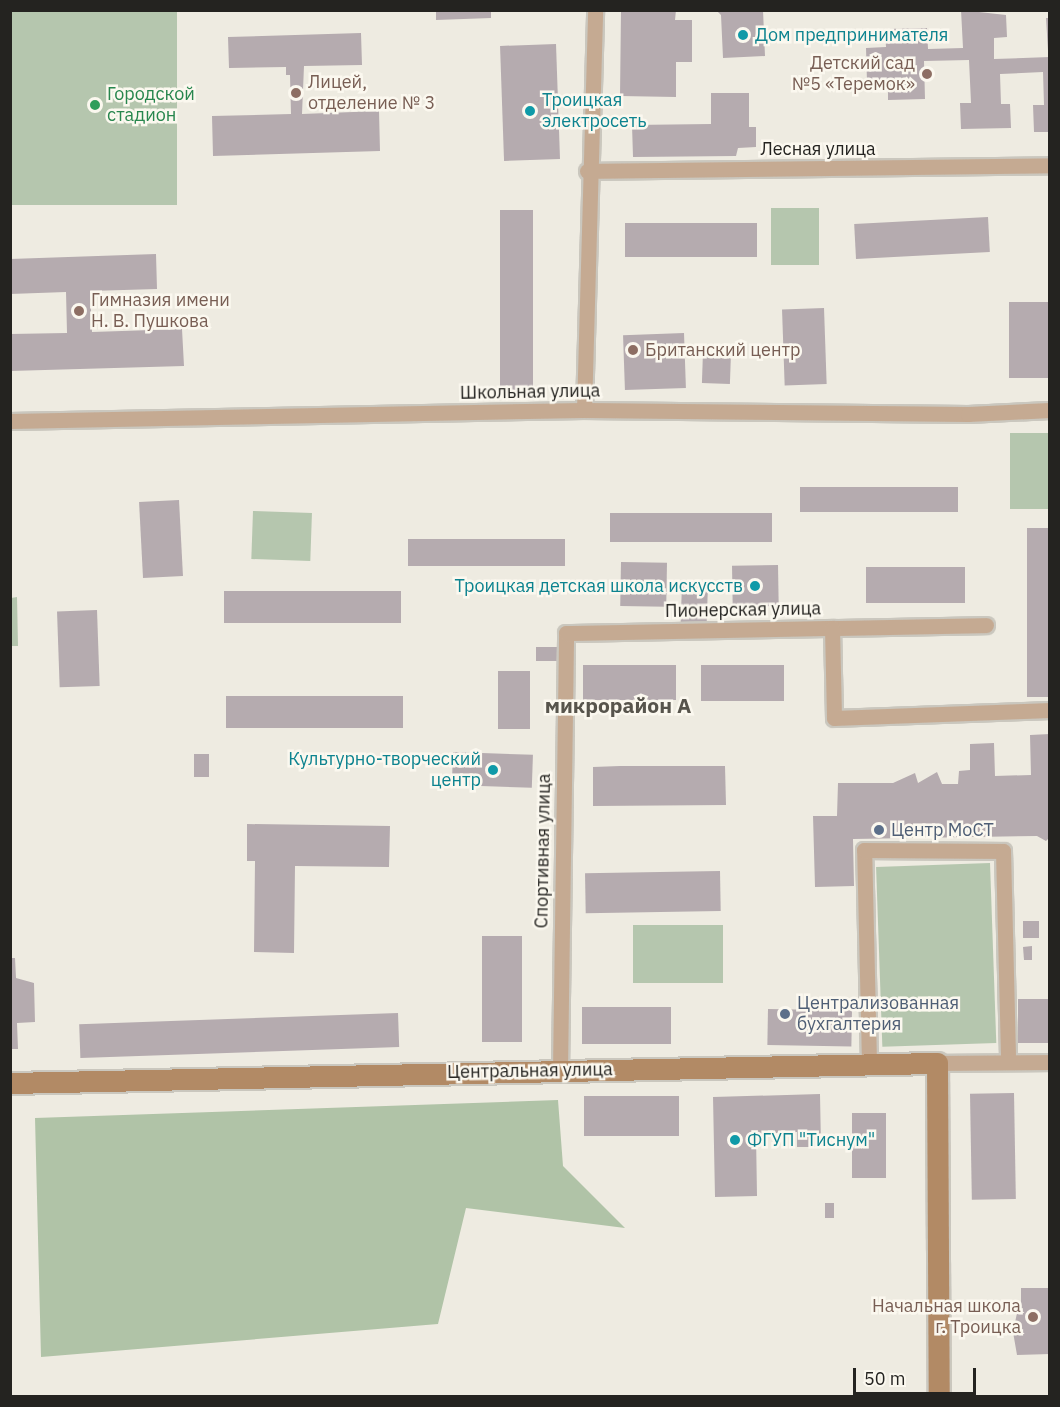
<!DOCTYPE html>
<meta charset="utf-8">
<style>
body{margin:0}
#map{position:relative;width:1060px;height:1407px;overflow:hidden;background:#eeebe1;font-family:"IBM Plex Sans",sans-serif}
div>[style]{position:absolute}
.green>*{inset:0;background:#b5c6ae;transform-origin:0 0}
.forest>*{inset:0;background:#b0c3a7}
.building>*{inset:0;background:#b5abaf;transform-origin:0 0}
.roads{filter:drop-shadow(2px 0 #cac7be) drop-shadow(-2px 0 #cac7be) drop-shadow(0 2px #cac7be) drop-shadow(0 -2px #cac7be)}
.street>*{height:15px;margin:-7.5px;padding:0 7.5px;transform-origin:7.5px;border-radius:7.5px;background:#c5aa92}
.secondary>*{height:21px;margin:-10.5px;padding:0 10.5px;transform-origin:10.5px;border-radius:10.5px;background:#b28a65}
.dots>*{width:16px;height:16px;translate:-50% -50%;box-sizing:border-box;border:3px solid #fbf8ef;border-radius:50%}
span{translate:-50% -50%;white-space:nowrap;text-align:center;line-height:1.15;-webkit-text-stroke:5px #fbf8ef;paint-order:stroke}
.culture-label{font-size:18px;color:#0d838f}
.left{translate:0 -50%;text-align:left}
.right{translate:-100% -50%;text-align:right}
.education-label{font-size:18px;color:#785e54}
.leisure-label{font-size:18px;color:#27864d}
.street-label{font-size:18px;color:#242320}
.service-label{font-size:18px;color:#4e5e75}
.quarter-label{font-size:21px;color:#57544c;font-weight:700}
.frame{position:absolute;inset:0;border:12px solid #242320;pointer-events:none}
.scale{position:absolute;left:853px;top:1368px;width:123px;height:27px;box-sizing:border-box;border:3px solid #242320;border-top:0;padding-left:8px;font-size:18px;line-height:21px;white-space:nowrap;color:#242320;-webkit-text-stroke:4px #fbf8ef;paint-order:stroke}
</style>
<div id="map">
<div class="green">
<div style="left:10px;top:11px;width:167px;height:194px"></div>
<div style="left:771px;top:208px;width:48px;height:57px"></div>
<div style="left:1010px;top:433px;width:39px;height:76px"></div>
<div style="left:253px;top:511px;width:59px;height:48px;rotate:2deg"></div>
<div style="clip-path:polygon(17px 597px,18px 646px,11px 646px,11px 598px)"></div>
<div style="left:990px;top:863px;width:180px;height:114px;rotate:88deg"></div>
<div style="left:723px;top:925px;width:58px;height:90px;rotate:90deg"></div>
</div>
<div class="forest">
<div style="clip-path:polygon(558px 1100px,563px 1166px,625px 1228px,466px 1208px,438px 1324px,41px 1357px,35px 1118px)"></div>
</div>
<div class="building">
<div style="clip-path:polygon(436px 10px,491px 10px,491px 18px,436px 20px)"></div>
<div style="clip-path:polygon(621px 10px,676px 10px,675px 20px,692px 20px,692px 62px,676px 62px,676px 97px,620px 96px)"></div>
<div style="clip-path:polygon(716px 10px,763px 10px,765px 56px,723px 58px,721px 15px)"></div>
<div style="clip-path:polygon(961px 10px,1006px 15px,1007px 37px,994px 38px,994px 59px,1050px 57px,1050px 132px,1034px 132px,1033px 105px,1044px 105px,1043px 72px,1000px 74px,1001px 104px,1010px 104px,1011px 128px,961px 129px,960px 103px,971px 103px,969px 60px,924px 61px,925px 99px,888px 100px,888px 82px,867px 82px,866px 48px,886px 47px,885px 29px,927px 28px,928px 49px,963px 48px)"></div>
<div style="clip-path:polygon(1046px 18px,1050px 18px,1050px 51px,1048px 51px)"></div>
<div style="clip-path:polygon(361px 33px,362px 65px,304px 66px,302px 114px,379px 111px,380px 151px,213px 156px,212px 116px,291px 114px,290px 75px,286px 75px,286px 67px,229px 68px,228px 37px)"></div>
<div style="left:556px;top:44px;width:115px;height:56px;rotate:88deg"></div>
<div style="clip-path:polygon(711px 93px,749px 93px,749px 127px,756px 127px,756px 147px,738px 148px,736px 156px,633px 157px,632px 125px,711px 124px)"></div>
<div style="left:500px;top:210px;width:33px;height:180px"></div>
<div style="left:988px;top:217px;width:35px;height:134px;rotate:87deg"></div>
<div style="left:757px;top:223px;width:34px;height:132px;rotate:90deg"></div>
<div style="clip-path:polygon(156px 254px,157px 289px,90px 291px,92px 332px,182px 329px,184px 366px,10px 371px,10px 334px,67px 333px,66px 292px,10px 294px,10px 259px)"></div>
<div style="left:1050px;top:302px;width:76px;height:41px;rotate:90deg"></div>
<div style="left:824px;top:308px;width:76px;height:42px;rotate:88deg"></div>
<div style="left:684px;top:333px;width:55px;height:61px;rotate:88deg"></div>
<div style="left:703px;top:352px;width:28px;height:31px;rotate:2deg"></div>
<div style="left:800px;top:487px;width:158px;height:25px"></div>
<div style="left:179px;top:500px;width:76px;height:40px;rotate:87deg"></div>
<div style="left:610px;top:513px;width:162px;height:29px"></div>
<div style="left:1027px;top:528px;width:23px;height:169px"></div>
<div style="left:565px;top:539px;width:27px;height:157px;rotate:90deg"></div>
<div style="left:621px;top:562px;width:46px;height:44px;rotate:1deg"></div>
<div style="left:778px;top:565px;width:41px;height:46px;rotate:89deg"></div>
<div style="left:866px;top:567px;width:99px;height:36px"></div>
<div style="left:682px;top:584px;width:26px;height:38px;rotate:2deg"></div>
<div style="left:401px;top:591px;width:32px;height:177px;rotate:90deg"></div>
<div style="left:97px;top:610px;width:76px;height:40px;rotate:88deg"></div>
<div style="left:536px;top:647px;width:24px;height:14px"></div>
<div style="left:583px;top:665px;width:93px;height:35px"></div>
<div style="left:701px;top:665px;width:83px;height:36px"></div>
<div style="left:498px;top:671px;width:32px;height:58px"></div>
<div style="left:226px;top:696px;width:177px;height:32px"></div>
<div style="clip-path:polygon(1050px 734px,1050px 837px,1046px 841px,1037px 836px,853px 839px,854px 886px,815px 887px,813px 816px,837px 816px,838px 783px,893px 783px,915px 773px,918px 783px,937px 772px,942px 784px,958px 784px,959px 771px,970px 770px,970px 744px,994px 743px,995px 776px,1031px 775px,1030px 735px)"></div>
<div style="left:453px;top:752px;width:80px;height:33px;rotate:2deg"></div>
<div style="left:194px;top:754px;width:15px;height:23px"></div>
<div style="clip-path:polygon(620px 766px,725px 766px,726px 805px,593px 806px,593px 767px)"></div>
<div style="clip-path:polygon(247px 824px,390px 826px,389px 867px,295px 866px,294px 953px,254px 952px,255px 861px,247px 861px)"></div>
<div style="left:720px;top:871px;width:40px;height:135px;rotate:89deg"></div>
<div style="left:1023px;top:921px;width:16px;height:17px"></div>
<div style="left:522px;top:936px;width:106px;height:40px;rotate:90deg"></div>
<div style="clip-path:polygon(1032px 946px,1032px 960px,1024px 960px,1023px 947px)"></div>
<div style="clip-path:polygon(10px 958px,15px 958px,16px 978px,34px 983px,35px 1022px,17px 1023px,18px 1049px,10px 1049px)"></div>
<div style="left:1018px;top:999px;width:32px;height:44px"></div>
<div style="left:582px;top:1007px;width:89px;height:37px"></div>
<div style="left:768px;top:1009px;width:84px;height:36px;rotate:1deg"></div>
<div style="left:398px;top:1013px;width:34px;height:319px;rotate:88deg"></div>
<div style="left:1014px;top:1093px;width:106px;height:44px;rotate:89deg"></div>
<div style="clip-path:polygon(820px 1094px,821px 1147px,797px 1147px,797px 1132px,756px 1134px,757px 1196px,715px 1197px,713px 1097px)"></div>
<div style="left:679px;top:1096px;width:40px;height:95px;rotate:90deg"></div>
<div style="left:852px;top:1113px;width:34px;height:65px"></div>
<div style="left:825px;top:1203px;width:9px;height:15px"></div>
<div style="clip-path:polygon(1021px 1288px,1050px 1288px,1050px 1354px,1017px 1355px,1013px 1332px,1017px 1313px,1021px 1312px)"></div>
</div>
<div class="roads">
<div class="street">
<div style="left:587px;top:171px;width:463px;rotate:-0.7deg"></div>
<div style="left:584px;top:410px;width:400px;rotate:-88.4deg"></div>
<div style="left:10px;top:421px;width:574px;rotate:-1.1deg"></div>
<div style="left:584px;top:410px;width:384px;rotate:0.6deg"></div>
<div style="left:968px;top:414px;width:82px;rotate:-2.8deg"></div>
<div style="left:832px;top:628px;width:154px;rotate:-1.1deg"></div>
<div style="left:869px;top:1063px;width:213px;rotate:-91.3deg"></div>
<div style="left:864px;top:850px;width:139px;rotate:0.4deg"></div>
<div style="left:1003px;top:851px;width:211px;rotate:88.6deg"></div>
<div style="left:937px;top:1063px;width:113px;rotate:-0.5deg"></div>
<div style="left:560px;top:1070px;width:437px;rotate:-89.2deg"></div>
<div style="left:566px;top:633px;width:266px;rotate:-1.1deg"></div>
<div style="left:832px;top:628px;width:90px;rotate:88.7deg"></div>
<div style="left:834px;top:718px;width:216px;rotate:-2.1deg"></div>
</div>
<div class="secondary">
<div style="left:10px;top:1083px;width:927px;rotate:-1.24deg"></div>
<div style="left:937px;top:1063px;width:333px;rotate:89.7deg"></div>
</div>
</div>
<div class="dots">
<div style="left:743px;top:35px;background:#0f9aa8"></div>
<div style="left:927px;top:74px;background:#8d6e63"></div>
<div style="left:296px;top:93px;background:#8d6e63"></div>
<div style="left:95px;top:105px;background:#2e9e5b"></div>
<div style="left:530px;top:111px;background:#0f9aa8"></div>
<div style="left:79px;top:311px;background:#8d6e63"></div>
<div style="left:633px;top:350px;background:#8d6e63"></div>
<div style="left:755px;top:586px;background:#0f9aa8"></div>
<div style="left:493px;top:770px;background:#0f9aa8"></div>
<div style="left:879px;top:830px;background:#5c6f8a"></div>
<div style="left:785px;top:1014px;background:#5c6f8a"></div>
<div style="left:735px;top:1140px;background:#0f9aa8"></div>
<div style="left:1033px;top:1317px;background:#8d6e63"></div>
</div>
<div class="culture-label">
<span class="left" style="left:755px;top:35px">Дом предпринимателя</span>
<span class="left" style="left:542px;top:111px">Троицкая<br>электросеть</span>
<span class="right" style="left:743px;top:586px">Троицкая детская школа искусств</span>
<span class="right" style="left:481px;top:770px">Культурно-творческий<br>центр</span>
<span class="left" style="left:747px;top:1140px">ФГУП "Тиснум"</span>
</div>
<div class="education-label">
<span class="right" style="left:915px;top:74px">Детский сад<br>№5 «Теремок»</span>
<span class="left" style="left:308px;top:93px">Лицей,<br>отделение № 3</span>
<span class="left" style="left:91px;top:311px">Гимназия имени<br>Н. В. Пушкова</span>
<span class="left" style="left:645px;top:350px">Британский центр</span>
<span class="right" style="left:1021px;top:1317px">Начальная школа<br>г. Троицка</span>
</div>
<div class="leisure-label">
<span class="left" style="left:107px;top:105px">Городской<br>стадион</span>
</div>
<div class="street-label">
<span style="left:818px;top:149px">Лесная улица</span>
<span style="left:530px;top:392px;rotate:-1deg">Школьная улица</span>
<span style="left:743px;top:610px;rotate:-1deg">Пионерская улица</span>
<span style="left:543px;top:851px;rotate:-89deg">Спортивная улица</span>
<span style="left:530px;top:1071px;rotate:-1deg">Центральная улица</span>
</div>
<div class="service-label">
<span class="left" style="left:891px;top:830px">Центр МоСТ</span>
<span class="left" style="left:797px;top:1014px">Централизованная<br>бухгалтерия</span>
</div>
<div class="quarter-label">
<span style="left:618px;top:705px">микрорайон А</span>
</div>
<div class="frame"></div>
<div class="scale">50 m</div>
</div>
